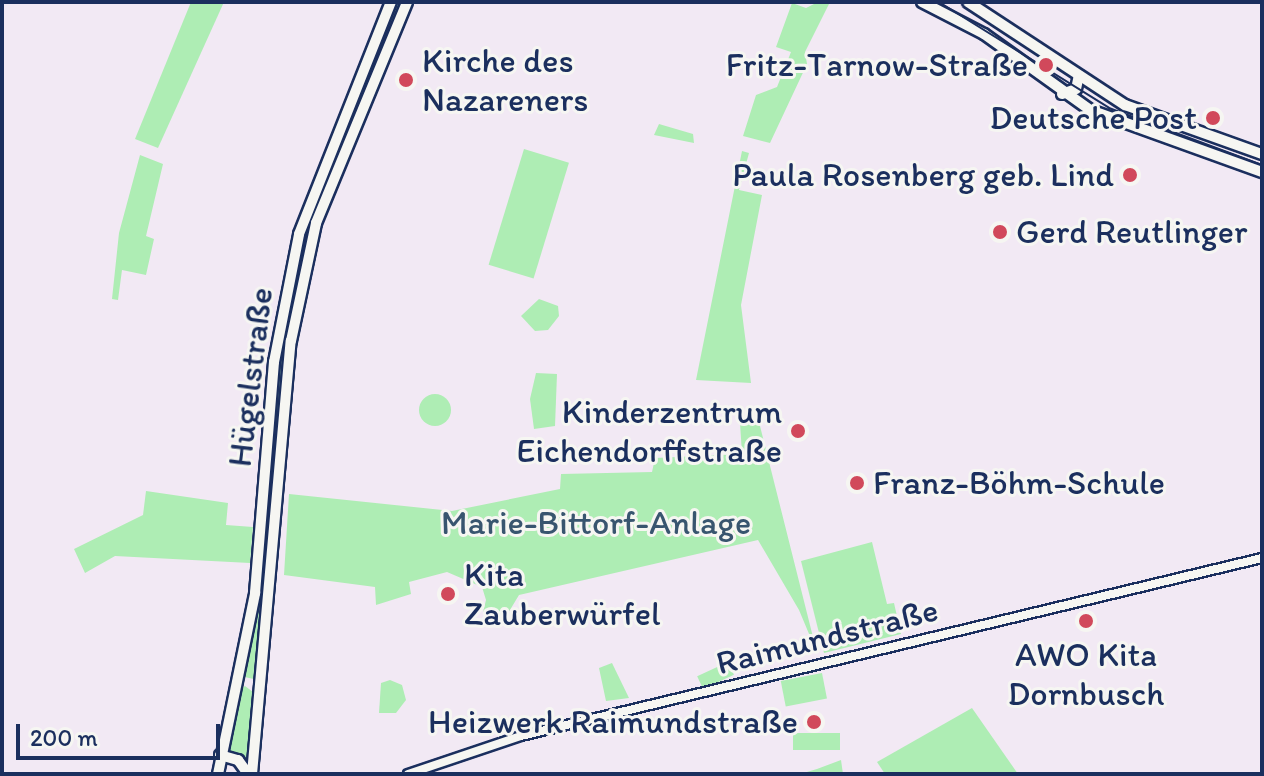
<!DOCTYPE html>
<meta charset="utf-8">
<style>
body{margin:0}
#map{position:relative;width:1264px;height:776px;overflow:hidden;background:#f2e9f4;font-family:Itim,sans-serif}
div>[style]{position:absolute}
.green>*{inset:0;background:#aeedb4;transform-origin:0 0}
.round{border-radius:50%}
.roads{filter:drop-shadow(2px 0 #1b2f5e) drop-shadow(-2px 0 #1b2f5e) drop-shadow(0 2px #1b2f5e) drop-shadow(0 -2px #1b2f5e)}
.tertiary>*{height:8px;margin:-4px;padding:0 4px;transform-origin:4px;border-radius:4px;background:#f6f6f2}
.primary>*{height:10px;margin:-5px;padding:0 5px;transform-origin:5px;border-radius:5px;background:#f6f6f2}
.tram>*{height:2px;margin:-1px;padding:0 1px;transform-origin:1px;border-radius:1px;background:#1b2f5e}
.dots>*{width:22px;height:22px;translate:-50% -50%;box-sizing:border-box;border:4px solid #f6f6f2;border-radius:50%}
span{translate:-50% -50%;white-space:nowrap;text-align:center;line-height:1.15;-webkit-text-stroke:6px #f6f6f2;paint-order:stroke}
.poi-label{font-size:34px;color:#1b2f5e}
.left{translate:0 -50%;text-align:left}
.right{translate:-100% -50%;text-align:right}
.street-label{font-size:34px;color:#1b2f5e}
.park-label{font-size:34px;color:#38556f}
.frame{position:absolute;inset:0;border:4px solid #1b2f5e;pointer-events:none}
.scale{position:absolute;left:16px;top:724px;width:204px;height:36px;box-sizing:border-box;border:4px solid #1b2f5e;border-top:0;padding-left:10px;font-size:24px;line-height:28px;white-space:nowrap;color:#1b2f5e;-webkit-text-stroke:6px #f6f6f2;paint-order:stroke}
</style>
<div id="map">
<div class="green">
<div style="clip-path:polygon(191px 2px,224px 2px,158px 148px,135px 139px)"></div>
<div style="clip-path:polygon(393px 2px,401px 2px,394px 25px,313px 222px,294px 292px,302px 232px)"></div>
<div style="clip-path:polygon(818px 2px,830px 2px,805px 52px,807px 64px,770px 143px,743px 136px,756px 95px,777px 87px,791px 52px,776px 47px,792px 3px,806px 8px)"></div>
<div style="clip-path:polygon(659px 124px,693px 134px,694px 143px,654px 135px)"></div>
<div style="left:524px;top:149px;width:47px;height:121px;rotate:17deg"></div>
<div style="clip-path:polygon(742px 151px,749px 153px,739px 190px,762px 195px,741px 305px,751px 383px,696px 380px)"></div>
<div style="clip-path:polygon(140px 155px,163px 164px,146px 236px,154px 239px,146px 275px,122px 270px,118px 300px,112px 299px,119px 233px)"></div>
<div style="clip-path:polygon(539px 299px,558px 306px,559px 316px,548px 330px,535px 331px,521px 316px)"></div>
<div style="clip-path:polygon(290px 311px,294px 313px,275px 451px,277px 361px)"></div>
<div style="clip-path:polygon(536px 373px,557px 374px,555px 426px,534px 429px,530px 399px)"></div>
<div class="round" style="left:419px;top:394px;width:32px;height:32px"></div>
<div style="clip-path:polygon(758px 418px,817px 653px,799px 610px,758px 540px,519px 595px,507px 615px,483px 612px,486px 600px,482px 587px,447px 572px,409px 582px,411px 594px,376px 605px,375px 587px,284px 575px,289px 494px,452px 511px,560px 489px,561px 474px,652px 472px,655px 458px,742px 454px,740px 423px)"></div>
<div style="clip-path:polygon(275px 463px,277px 464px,258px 680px,240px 676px,261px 577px,269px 470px)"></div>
<div style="clip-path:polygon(146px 491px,228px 503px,226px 525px,253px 527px,250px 563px,115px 556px,85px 573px,74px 549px,143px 515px)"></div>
<div style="clip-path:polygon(872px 542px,887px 604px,894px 603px,901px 634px,824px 653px,801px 561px)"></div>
<div style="left:728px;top:662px;width:14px;height:34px;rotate:65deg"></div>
<div style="clip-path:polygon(612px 663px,629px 698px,606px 701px,599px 668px)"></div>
<div style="left:822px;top:673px;width:26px;height:42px;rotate:79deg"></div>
<div style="clip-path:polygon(390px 680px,402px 685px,406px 700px,396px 713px,379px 713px,381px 683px)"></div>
<div style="clip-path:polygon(245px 686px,257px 695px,250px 764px,224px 750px,238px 691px)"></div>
<div style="clip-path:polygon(972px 708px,1018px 774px,885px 774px,877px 762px)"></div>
<div style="left:840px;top:733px;width:17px;height:47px;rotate:90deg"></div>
<div style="clip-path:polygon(841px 760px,843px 774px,800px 774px,817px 769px)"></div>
</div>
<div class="roads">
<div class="tertiary">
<div style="left:408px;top:774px;width:119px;rotate:-18.6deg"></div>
<div style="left:521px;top:736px;width:762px;rotate:-13.51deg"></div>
</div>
<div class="primary">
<div style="left:922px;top:2px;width:70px;rotate:27.3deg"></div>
<div style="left:984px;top:34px;width:130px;rotate:35.6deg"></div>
<div style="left:1090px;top:110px;width:183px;rotate:19.8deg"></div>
<div style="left:968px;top:2px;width:188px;rotate:33.3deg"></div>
<div style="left:1125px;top:105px;width:145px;rotate:19.7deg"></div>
<div style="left:1062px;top:94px;width:15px;rotate:-20deg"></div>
<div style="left:1076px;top:89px;width:14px;rotate:-78deg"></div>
<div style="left:220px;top:755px;width:19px;rotate:16deg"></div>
<div style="left:238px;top:760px;width:17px;rotate:54deg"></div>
<div style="left:218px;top:774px;width:185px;rotate:-78.4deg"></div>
<div style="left:255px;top:593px;width:232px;rotate:-85.3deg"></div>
<div style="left:274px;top:362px;width:130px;rotate:-78.9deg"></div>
<div style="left:299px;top:234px;width:250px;rotate:-68.4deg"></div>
<div style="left:252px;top:774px;width:435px;rotate:-84.9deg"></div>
<div style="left:291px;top:341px;width:121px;rotate:-78deg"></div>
<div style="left:316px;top:223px;width:239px;rotate:-67.6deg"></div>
</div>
</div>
<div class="tram">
<div style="left:939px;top:2px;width:200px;rotate:31.9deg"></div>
<div style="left:1109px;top:108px;width:163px;rotate:20.4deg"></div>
</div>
<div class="dots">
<div style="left:1046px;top:65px;background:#d1495b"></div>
<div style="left:406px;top:80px;background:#d1495b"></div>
<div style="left:1213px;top:118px;background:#d1495b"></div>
<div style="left:1130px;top:175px;background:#d1495b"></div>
<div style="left:1000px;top:232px;background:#d1495b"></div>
<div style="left:798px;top:431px;background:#d1495b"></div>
<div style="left:857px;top:483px;background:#d1495b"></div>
<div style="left:448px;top:594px;background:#d1495b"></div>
<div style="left:1086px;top:621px;background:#d1495b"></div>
<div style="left:814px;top:722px;background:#d1495b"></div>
</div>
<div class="poi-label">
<span class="left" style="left:422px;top:80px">Kirche des<br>Nazareners</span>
<span class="right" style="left:1028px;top:65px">Fritz-Tarnow-Straße</span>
<span class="right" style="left:1197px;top:118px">Deutsche Post</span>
<span class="right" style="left:1114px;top:175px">Paula Rosenberg geb. Lind</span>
<span class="left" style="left:1016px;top:232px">Gerd Reutlinger</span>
<span class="right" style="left:782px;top:431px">Kinderzentrum<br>Eichendorffstraße</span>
<span class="left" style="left:873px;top:483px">Franz-Böhm-Schule</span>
<span class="left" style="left:464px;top:594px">Kita<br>Zauberwürfel</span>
<span style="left:1086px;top:674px">AWO Kita<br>Dornbusch</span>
<span class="right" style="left:798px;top:722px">Heizwerk Raimundstraße</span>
</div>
<div class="street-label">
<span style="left:250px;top:377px;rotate:-83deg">Hügelstraße</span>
<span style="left:827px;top:636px;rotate:-14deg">Raimundstraße</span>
</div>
<div class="park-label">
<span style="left:596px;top:523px">Marie-Bittorf-Anlage</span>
</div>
<div class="frame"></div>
<div class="scale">200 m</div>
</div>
